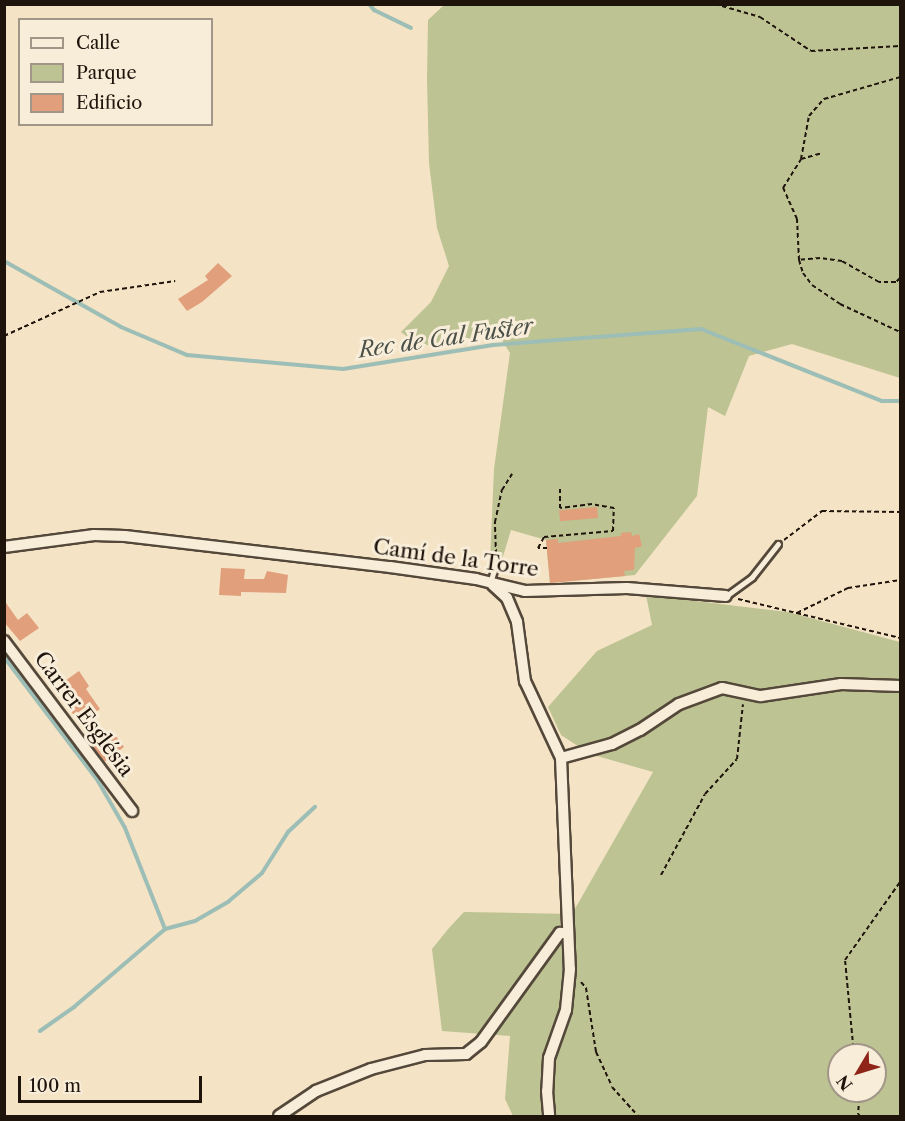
<!DOCTYPE html>
<meta charset="utf-8">
<style>
body{margin:0}
#map{position:relative;width:905px;height:1121px;overflow:hidden;background:#f4e3c4;font-family:"Libre Caslon Text",serif}
div>[style]{position:absolute}
.green>*{inset:0;background:#bdc393}
.stream>*{height:4px;margin:-2px;padding:0 2px;transform-origin:2px;border-radius:2px;background:#9cbeb6}
.building>*{inset:0;background:#e19f7b;transform-origin:0 0}
.path>*{height:2px;margin-top:-1px;transform-origin:0;background:repeating-linear-gradient(90deg,#1f140c 0 4.5px,transparent 0 7.5px)}
.roads{filter:drop-shadow(2px 0 #54483a) drop-shadow(-2px 0 #54483a) drop-shadow(0 2px #54483a) drop-shadow(0 -2px #54483a)}
.service>*{height:5px;margin:-2.5px;padding:0 2.5px;transform-origin:2.5px;border-radius:2.5px;background:#f8edd9}
.minor>*{height:10px;margin:-5px;padding:0 5px;transform-origin:5px;border-radius:5px;background:#f8edd9}
span{translate:-50% -50%;white-space:nowrap;text-align:center;line-height:1.15;-webkit-text-stroke:6px #f8edd9;paint-order:stroke}
.street-label{font-size:21px;color:#1f140c}
.water-label{font-size:22px;color:#4b5048;font-style:italic}
.frame{position:absolute;inset:0;border:6px solid #1f140c;pointer-events:none}
.legend{position:absolute;left:18px;top:18px;width:195px;height:108px;box-sizing:border-box;background:#f8edd9;border:2px solid #a19687;margin:0;padding:8px 10px;list-style:none;font-size:18px;color:#1f140c}
.legend li{display:flex;align-items:center;gap:12px;height:30px}
.legend b{width:30px;border:2px solid #a19687}
.north{position:absolute;left:827px;top:1043px;width:60px;height:60px;box-sizing:border-box;background:#f8edd9;border:2px solid #a19687;border-radius:50%;rotate:232deg;font-size:16px;font-weight:700;line-height:24px;text-align:center;color:#1f140c}
.north::after{content:'';display:block;margin:auto;width:21px;height:27px;background:#8f2418;clip-path:polygon(50% 0,100% 100%,50% 72%,0 100%)}
.scale{position:absolute;left:18px;top:1076px;width:184px;height:27px;box-sizing:border-box;border:3px solid #1f140c;border-top:0;padding-left:8px;font-size:18px;line-height:21px;white-space:nowrap;color:#1f140c;-webkit-text-stroke:4px #f8edd9;paint-order:stroke}
</style>
<div id="map">
<div class="green">
<div style="clip-path:polygon(444px 5px,900px 5px,900px 378px,792px 344px,749px 356px,725px 416px,708px 407px,697px 496px,635px 575px,550px 583px,546px 540px,511px 530px,501px 563px,490px 561px,494px 469px,510px 353px,498px 334px,420px 346px,401px 332px,431px 302px,449px 266px,437px 228px,429px 163px,427px 79px,428px 20px)"></div>
<div style="clip-path:polygon(evenodd,646px 595px,788px 612px,900px 642px,900px 1116px,513px 1116px,505px 1099px,510px 1036px,442px 1031px,432px 949px,449px 928px,464px 912px,572px 914px,653px 772px,590px 754px,561px 735px,548px 707px,597px 651px,652px 625px,646px 595px,839px 1055px,875px 1055px,875px 1091px,839px 1091px,839px 1055px)"></div>
</div>
<div class="stream">
<div style="left:369px;top:4px;width:8px;rotate:50deg"></div>
<div style="left:374px;top:10px;width:41px;rotate:25.9deg"></div>
<div style="left:4px;top:261px;width:134px;rotate:29.4deg"></div>
<div style="left:121px;top:327px;width:72px;rotate:23deg"></div>
<div style="left:187px;top:355px;width:157px;rotate:5.1deg"></div>
<div style="left:343px;top:369px;width:152px;rotate:-9.1deg"></div>
<div style="left:493px;top:345px;width:209px;rotate:-4.4deg"></div>
<div style="left:701px;top:329px;width:195px;rotate:21.7deg"></div>
<div style="left:882px;top:401px;width:18px"></div>
<div style="left:4px;top:657px;width:156px;rotate:52.8deg"></div>
<div style="left:98px;top:781px;width:54px;rotate:60.1deg"></div>
<div style="left:125px;top:828px;width:109px;rotate:68.4deg"></div>
<div style="left:40px;top:1031px;width:42px;rotate:-35.2deg"></div>
<div style="left:74px;top:1007px;width:120px;rotate:-40.6deg"></div>
<div style="left:165px;top:929px;width:31px;rotate:-15deg"></div>
<div style="left:195px;top:921px;width:39px;rotate:-30deg"></div>
<div style="left:229px;top:901px;width:43px;rotate:-40.3deg"></div>
<div style="left:262px;top:873px;width:49px;rotate:-57.6deg"></div>
<div style="left:288px;top:832px;width:37px;rotate:-43deg"></div>
</div>
<div class="building">
<div style="clip-path:polygon(218px 263px,232px 276px,202px 302px,187px 311px,178px 299px,208px 280px,205px 276px)"></div>
<div style="left:597px;top:507px;width:11px;height:38px;rotate:85deg"></div>
<div style="clip-path:polygon(631px 532px,632px 536px,639px 534px,642px 546px,635px 548px,634px 570px,624px 571px,625px 576px,550px 583px,546px 540px,558px 539px,558px 543px,621px 536px,621px 533px)"></div>
<div style="clip-path:polygon(221px 568px,245px 569px,244px 579px,264px 579px,267px 571px,288px 575px,286px 593px,241px 592px,241px 596px,219px 595px)"></div>
<div style="clip-path:polygon(4px 600px,18px 620px,27px 613px,39px 628px,20px 641px,4px 622px)"></div>
<div style="clip-path:polygon(79px 671px,89px 686px,86px 689px,100px 709px,79px 723px,55px 688px)"></div>
<div style="left:112px;top:731px;width:20px;height:25px;rotate:53deg"></div>
</div>
<div class="path">
<div style="left:715px;top:4px;width:47px;rotate:16.1deg"></div>
<div style="left:760px;top:17px;width:61px;rotate:33.7deg"></div>
<div style="left:811px;top:51px;width:89px;rotate:-3.2deg"></div>
<div style="left:801px;top:159px;width:44px;rotate:-79.5deg"></div>
<div style="left:809px;top:116px;width:23px;rotate:-49deg"></div>
<div style="left:824px;top:99px;width:79px;rotate:-16.1deg"></div>
<div style="left:799px;top:260px;width:41px;rotate:-92.8deg"></div>
<div style="left:797px;top:219px;width:34px;rotate:-114deg"></div>
<div style="left:783px;top:188px;width:34px;rotate:-58deg"></div>
<div style="left:801px;top:159px;width:22px;rotate:-16deg"></div>
<div style="left:900px;top:278px;width:6px;rotate:135deg"></div>
<div style="left:896px;top:282px;width:17px;rotate:180deg"></div>
<div style="left:879px;top:282px;width:43px;rotate:-150.4deg"></div>
<div style="left:842px;top:261px;width:22px;rotate:-172deg"></div>
<div style="left:820px;top:258px;width:21px;rotate:175deg"></div>
<div style="left:799px;top:260px;width:14px;rotate:73deg"></div>
<div style="left:803px;top:273px;width:15px;rotate:53deg"></div>
<div style="left:812px;top:285px;width:34px;rotate:34deg"></div>
<div style="left:840px;top:304px;width:66px;rotate:25deg"></div>
<div style="left:4px;top:336px;width:106px;rotate:-24.6deg"></div>
<div style="left:100px;top:292px;width:76px;rotate:-8.3deg"></div>
<div style="left:784px;top:540px;width:48px;rotate:-37.3deg"></div>
<div style="left:822px;top:511px;width:78px;rotate:0.7deg"></div>
<div style="left:547px;top:548px;width:9px;rotate:180deg"></div>
<div style="left:538px;top:548px;width:13px;rotate:-61deg"></div>
<div style="left:544px;top:537px;width:69px;rotate:-5deg"></div>
<div style="left:613px;top:531px;width:23px;rotate:-88deg"></div>
<div style="left:614px;top:508px;width:22px;rotate:-170deg"></div>
<div style="left:592px;top:504px;width:32px;rotate:173deg"></div>
<div style="left:560px;top:508px;width:20px;rotate:-90deg"></div>
<div style="left:496px;top:554px;width:32px;rotate:-92deg"></div>
<div style="left:495px;top:522px;width:33px;rotate:-78deg"></div>
<div style="left:502px;top:490px;width:19px;rotate:-58deg"></div>
<div style="left:738px;top:599px;width:167px;rotate:13.5deg"></div>
<div style="left:797px;top:613px;width:57px;rotate:-26.1deg"></div>
<div style="left:848px;top:588px;width:53px;rotate:-8.7deg"></div>
<div style="left:661px;top:875px;width:92px;rotate:-61.5deg"></div>
<div style="left:705px;top:794px;width:47px;rotate:-47.6deg"></div>
<div style="left:737px;top:759px;width:55px;rotate:-83.8deg"></div>
<div style="left:581px;top:982px;width:8px;rotate:50deg"></div>
<div style="left:586px;top:988px;width:65px;rotate:81.1deg"></div>
<div style="left:596px;top:1052px;width:38px;rotate:65deg"></div>
<div style="left:612px;top:1087px;width:39px;rotate:48deg"></div>
<div style="left:854px;top:1055px;width:95px;rotate:-95.4deg"></div>
<div style="left:845px;top:960px;width:95px;rotate:-54.8deg"></div>
<div style="left:860px;top:1091px;width:23px;rotate:95deg"></div>
<div style="left:858px;top:1114px;width:3px;rotate:45deg"></div>
</div>
<div class="roads">
<div class="service">
<div style="left:490px;top:583px;width:21px;rotate:-73deg"></div>
<div style="left:726px;top:596px;width:32px;rotate:-36deg"></div>
<div style="left:752px;top:577px;width:42px;rotate:-51.8deg"></div>
</div>
<div class="minor">
<div style="left:4px;top:547px;width:91px;rotate:-7.6deg"></div>
<div style="left:94px;top:535px;width:31px;rotate:2deg"></div>
<div style="left:125px;top:536px;width:267px;rotate:6.7deg"></div>
<div style="left:390px;top:567px;width:87px;rotate:7.9deg"></div>
<div style="left:476px;top:579px;width:50px;rotate:13.8deg"></div>
<div style="left:525px;top:591px;width:102px;rotate:-1.7deg"></div>
<div style="left:627px;top:588px;width:99px;rotate:4.6deg"></div>
<div style="left:493px;top:585px;width:19px;rotate:43deg"></div>
<div style="left:507px;top:598px;width:26px;rotate:67deg"></div>
<div style="left:517px;top:622px;width:60px;rotate:82.3deg"></div>
<div style="left:525px;top:681px;width:85px;rotate:64.9deg"></div>
<div style="left:561px;top:758px;width:211px;rotate:87.6deg"></div>
<div style="left:570px;top:969px;width:41px;rotate:95.6deg"></div>
<div style="left:566px;top:1010px;width:51px;rotate:109.5deg"></div>
<div style="left:549px;top:1058px;width:33px;rotate:93deg"></div>
<div style="left:547px;top:1091px;width:25px;rotate:85deg"></div>
<div style="left:4px;top:641px;width:213px;rotate:53deg"></div>
<div style="left:561px;top:758px;width:53px;rotate:-15.4deg"></div>
<div style="left:612px;top:744px;width:31px;rotate:-27deg"></div>
<div style="left:640px;top:730px;width:47px;rotate:-33.7deg"></div>
<div style="left:679px;top:704px;width:46px;rotate:-20.4deg"></div>
<div style="left:722px;top:688px;width:40px;rotate:12deg"></div>
<div style="left:761px;top:696px;width:81px;rotate:-8.5deg"></div>
<div style="left:841px;top:684px;width:59px;rotate:1.9deg"></div>
<div style="left:279px;top:1116px;width:45px;rotate:-34deg"></div>
<div style="left:316px;top:1091px;width:59px;rotate:-21.8deg"></div>
<div style="left:371px;top:1069px;width:56px;rotate:-14.5deg"></div>
<div style="left:425px;top:1055px;width:41px;rotate:-1.4deg"></div>
<div style="left:466px;top:1054px;width:19px;rotate:-39deg"></div>
<div style="left:481px;top:1042px;width:135px;rotate:-54.1deg"></div>
<div style="left:560px;top:933px;width:8px"></div>
</div>
</div>
<div class="street-label">
<span style="left:456px;top:558px;rotate:8deg">Camí de la Torre</span>
<span style="left:84px;top:714px;rotate:53deg">Carrer Església</span>
</div>
<div class="water-label">
<span style="left:446px;top:338px;rotate:-8deg">Rec de Cal Fuster</span>
</div>
<div class="frame"></div>
<ul class="legend">
<li><b style="height:8px;background:#f8edd9"></b>Calle</li>
<li><b style="height:16px;background:#bdc393"></b>Parque</li>
<li><b style="height:16px;background:#e19f7b"></b>Edificio</li>
</ul>
<div class="north">N</div>
<div class="scale">100 m</div>
</div>
